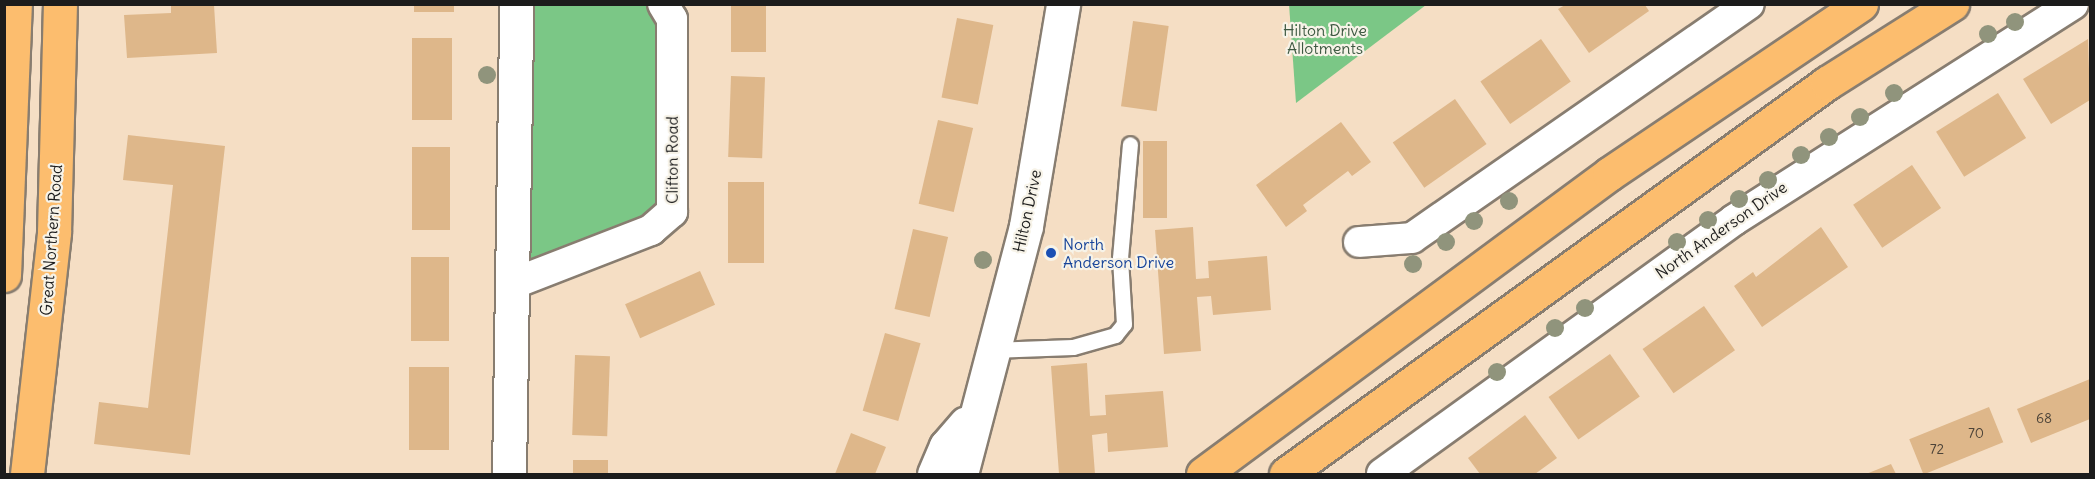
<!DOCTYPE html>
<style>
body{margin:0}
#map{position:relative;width:2095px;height:479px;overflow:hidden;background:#f5dec4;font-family:Delius,sans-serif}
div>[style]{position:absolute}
.green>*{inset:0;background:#7bc786}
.building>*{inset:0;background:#deb78a;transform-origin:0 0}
.roads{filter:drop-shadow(2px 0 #887d70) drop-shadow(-2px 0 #887d70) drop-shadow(0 2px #887d70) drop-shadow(0 -2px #887d70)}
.service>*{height:15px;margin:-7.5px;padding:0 7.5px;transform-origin:7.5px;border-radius:7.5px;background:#fff}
.minor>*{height:30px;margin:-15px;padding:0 15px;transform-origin:15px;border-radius:15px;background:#fff}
.tertiary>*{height:33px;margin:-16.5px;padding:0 16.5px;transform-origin:16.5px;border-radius:16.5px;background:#fff}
.primary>*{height:33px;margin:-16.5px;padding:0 16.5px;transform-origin:16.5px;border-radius:16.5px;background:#fcbd6e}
.trees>*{width:18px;height:18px;margin:-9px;border-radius:50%;background:#90947c}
.dots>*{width:16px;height:16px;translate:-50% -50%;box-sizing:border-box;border:3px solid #f7f3e8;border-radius:50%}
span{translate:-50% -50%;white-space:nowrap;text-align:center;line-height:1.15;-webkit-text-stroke:4.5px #f7f3e8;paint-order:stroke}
.number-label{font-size:14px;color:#4c4338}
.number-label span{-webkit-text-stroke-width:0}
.park-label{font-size:16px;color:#3d5841}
.street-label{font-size:16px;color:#1c1c1c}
.transit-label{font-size:16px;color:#164399}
.left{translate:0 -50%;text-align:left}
.frame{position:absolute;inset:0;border:6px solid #1c1c1c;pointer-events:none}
</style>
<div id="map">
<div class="green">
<div style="clip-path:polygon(1289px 4px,1426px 4px,1426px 5px,1296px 103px)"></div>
<div style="clip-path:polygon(516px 5px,663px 5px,672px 212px,512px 284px)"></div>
</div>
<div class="building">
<div style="left:414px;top:4px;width:40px;height:8px"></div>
<div style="left:731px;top:4px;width:35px;height:48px"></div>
<div style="clip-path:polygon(171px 5px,214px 5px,217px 53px,127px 58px,124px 15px,171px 13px)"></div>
<div style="clip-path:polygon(1565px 5px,1645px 5px,1649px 11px,1589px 53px,1558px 9px)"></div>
<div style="left:957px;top:18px;width:37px;height:81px;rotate:11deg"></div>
<div style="left:1133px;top:21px;width:36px;height:86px;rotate:8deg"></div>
<div style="left:412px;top:38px;width:40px;height:82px"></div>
<div style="left:1541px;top:39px;width:52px;height:74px;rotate:55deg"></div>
<div style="clip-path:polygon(2088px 39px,2090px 100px,2051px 124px,2023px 79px)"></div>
<div style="left:731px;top:76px;width:34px;height:81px;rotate:2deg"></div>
<div style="left:1998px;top:93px;width:53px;height:73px;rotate:58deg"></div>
<div style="left:1455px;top:99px;width:55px;height:76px;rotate:55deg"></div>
<div style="left:938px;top:120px;width:36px;height:86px;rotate:13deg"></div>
<div style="clip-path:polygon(1341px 122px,1371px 162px,1352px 176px,1348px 171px,1303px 205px,1307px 211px,1286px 227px,1256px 185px)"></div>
<div style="clip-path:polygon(128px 135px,225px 146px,190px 455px,94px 444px,99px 402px,148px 408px,173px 185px,123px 180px)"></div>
<div style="left:1143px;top:141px;width:24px;height:77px"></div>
<div style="left:412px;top:147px;width:38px;height:83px"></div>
<div style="left:1912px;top:165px;width:52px;height:71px;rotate:56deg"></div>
<div style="left:728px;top:182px;width:36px;height:81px"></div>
<div style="clip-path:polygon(1193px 227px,1196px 279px,1209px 278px,1208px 261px,1267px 256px,1271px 310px,1213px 315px,1211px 296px,1197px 297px,1201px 351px,1164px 354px,1155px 230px)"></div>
<div style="clip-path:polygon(1821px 227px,1848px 267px,1762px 327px,1734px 286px,1753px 272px,1756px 277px)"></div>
<div style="left:913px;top:229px;width:36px;height:82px;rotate:13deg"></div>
<div style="left:411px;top:257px;width:38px;height:84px"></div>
<div style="left:700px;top:271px;width:37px;height:82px;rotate:66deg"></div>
<div style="left:1704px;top:306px;width:54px;height:75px;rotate:55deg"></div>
<div style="left:885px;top:333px;width:37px;height:81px;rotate:16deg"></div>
<div style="left:1610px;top:354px;width:52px;height:75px;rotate:55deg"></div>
<div style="left:575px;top:355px;width:35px;height:80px;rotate:2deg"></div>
<div style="clip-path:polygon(1087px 363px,1090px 416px,1106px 415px,1105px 395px,1163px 391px,1168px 447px,1108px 452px,1107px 433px,1092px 435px,1095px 474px,1059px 474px,1051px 366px)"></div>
<div style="left:409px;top:367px;width:40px;height:83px"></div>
<div style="clip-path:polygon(2090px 379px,2090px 419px,2031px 443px,2017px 409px)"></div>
<div style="left:1989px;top:407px;width:38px;height:86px;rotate:68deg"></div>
<div style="clip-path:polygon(1525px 415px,1557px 458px,1535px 474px,1480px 474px,1468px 458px)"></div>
<div style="clip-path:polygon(851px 433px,886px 447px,875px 474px,835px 474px)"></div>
<div style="left:573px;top:460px;width:35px;height:14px"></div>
<div style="clip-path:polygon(1891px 464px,1896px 474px,1866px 474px)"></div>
</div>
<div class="roads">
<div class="service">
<div style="left:991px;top:350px;width:82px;rotate:-2.1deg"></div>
<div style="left:1073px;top:347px;width:44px;rotate:-15.9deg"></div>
<div style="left:1115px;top:335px;width:14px;rotate:-51deg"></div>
<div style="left:1124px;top:324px;width:66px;rotate:-93.5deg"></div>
<div style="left:1120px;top:258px;width:114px;rotate:-85deg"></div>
</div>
<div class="minor">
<div style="left:1359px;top:242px;width:53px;rotate:-4.3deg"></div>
<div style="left:1412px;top:238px;width:410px;rotate:-34.8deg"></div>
<div style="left:512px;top:284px;width:149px;rotate:-21.2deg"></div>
<div style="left:651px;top:230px;width:28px;rotate:-41deg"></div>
<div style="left:672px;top:212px;width:193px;rotate:-90deg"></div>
<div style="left:672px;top:19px;width:17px;rotate:-121deg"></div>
<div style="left:1382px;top:474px;width:434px;rotate:-35.8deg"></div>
<div style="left:1734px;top:220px;width:402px;rotate:-32.5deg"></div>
</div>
<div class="tertiary">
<div style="left:509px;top:474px;width:470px;rotate:-89.1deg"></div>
<div style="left:934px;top:474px;width:30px;rotate:-67deg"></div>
<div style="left:946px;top:446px;width:30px;rotate:-49deg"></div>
<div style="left:961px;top:474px;width:256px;rotate:-75.3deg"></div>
<div style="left:1026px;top:226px;width:225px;rotate:-80.5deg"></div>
</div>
<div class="primary">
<div style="left:4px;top:275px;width:271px;rotate:-87.7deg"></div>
<div style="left:27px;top:474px;width:244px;rotate:-83.6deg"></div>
<div style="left:54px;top:232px;width:228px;rotate:-88.5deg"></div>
<div style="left:1203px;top:474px;width:505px;rotate:-36.46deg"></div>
<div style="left:1609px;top:174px;width:304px;rotate:-34deg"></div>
<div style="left:1286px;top:474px;width:668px;rotate:-35.86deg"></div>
<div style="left:1827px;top:83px;width:148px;rotate:-32.3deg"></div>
</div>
</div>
<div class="trees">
<div style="left:2015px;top:22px"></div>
<div style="left:1988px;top:34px"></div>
<div style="left:487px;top:75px"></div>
<div style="left:1894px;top:93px"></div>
<div style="left:1860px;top:117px"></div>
<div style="left:1829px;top:137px"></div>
<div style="left:1801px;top:155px"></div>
<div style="left:1768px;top:180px"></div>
<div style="left:1739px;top:199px"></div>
<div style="left:1509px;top:201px"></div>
<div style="left:1708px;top:220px"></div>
<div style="left:1474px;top:221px"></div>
<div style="left:1446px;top:242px"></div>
<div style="left:1677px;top:242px"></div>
<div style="left:983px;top:260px"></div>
<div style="left:1413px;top:264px"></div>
<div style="left:1585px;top:308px"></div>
<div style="left:1555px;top:328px"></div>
<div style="left:1497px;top:372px"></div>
</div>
<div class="dots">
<div style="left:1051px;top:253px;background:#1a4fb4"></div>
</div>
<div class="number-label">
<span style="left:2044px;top:418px">68</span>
<span style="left:1976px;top:433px">70</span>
<span style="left:1937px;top:449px">72</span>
</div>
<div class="park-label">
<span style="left:1325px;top:39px">Hilton Drive<br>Allotments</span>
</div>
<div class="street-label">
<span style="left:672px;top:160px;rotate:-90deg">Clifton Road</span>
<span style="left:1027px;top:211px;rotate:-78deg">Hilton Drive</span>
<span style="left:1721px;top:230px;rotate:-35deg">North Anderson Drive</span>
<span style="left:51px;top:240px;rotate:-86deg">Great Northern Road</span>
</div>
<div class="transit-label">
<span class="left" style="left:1063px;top:253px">North<br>Anderson Drive</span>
</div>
<div class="frame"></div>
</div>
